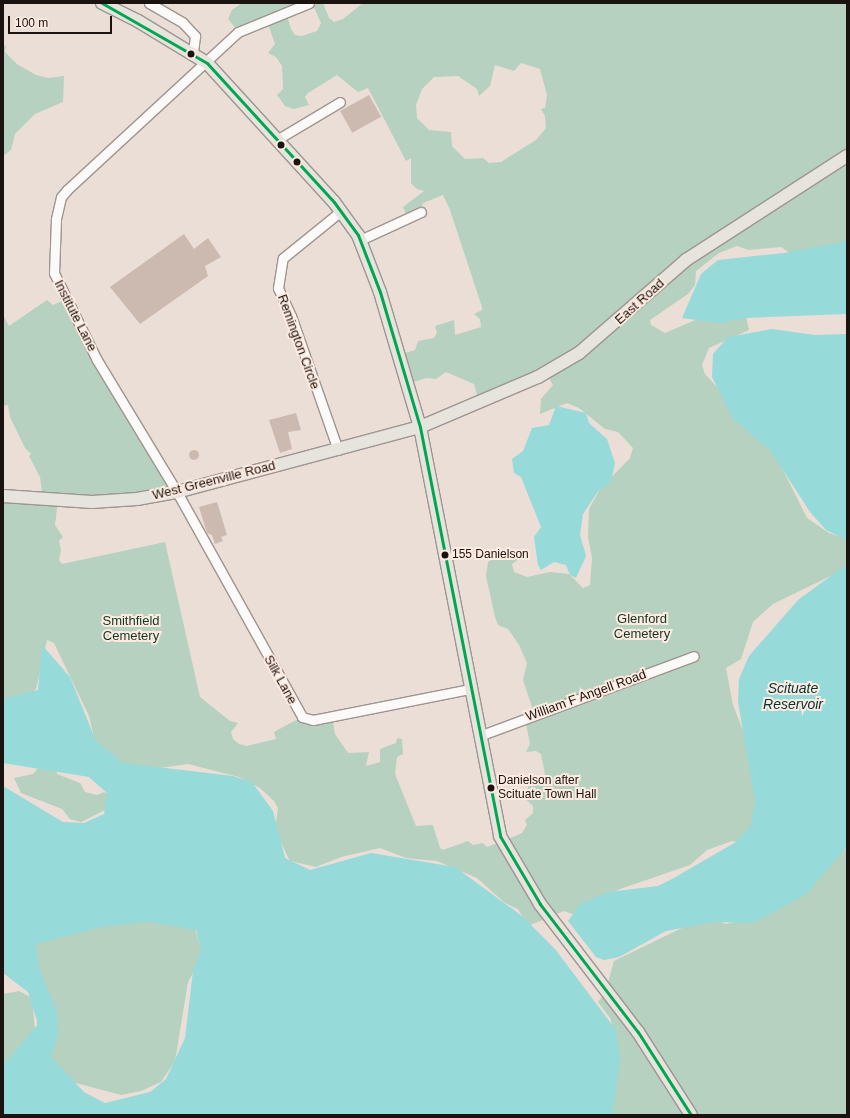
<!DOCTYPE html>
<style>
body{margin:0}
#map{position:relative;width:850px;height:1118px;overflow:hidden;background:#ebded7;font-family:Arial,sans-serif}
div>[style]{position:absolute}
.green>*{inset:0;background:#b6d1bf}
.water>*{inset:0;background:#96dada}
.building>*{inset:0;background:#ccb9af;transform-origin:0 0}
.round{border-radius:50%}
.roads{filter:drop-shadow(1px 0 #9e9490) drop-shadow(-1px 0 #9e9490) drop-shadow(0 1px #9e9490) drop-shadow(0 -1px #9e9490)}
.minor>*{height:9px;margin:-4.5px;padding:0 4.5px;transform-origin:4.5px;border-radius:4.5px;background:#fcfaf9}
.major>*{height:12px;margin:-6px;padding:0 6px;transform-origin:6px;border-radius:6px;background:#e7e3dd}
.bus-1>*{height:3px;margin:-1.5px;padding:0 1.5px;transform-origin:1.5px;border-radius:1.5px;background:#00a651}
.dots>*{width:11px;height:11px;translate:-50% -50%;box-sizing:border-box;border:2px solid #fdeae0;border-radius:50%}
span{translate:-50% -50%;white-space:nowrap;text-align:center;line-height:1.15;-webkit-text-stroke:4px #fdeae0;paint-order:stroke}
.bus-label{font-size:12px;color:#1b130f}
.left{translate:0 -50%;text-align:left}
.street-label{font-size:13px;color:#1b130f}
.park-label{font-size:13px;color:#103627}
.water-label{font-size:14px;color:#013536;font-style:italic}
.frame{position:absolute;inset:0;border:4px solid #1b130f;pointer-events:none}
.scale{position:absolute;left:8px;top:16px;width:104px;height:18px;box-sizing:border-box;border:2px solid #1b130f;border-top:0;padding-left:5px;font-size:12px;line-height:14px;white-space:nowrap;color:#1b130f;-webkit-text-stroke:3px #fdeae0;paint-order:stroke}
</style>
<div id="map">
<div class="green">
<div style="clip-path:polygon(evenodd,242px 3px,309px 3px,286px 13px,291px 29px,295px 35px,302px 36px,317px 31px,321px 23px,312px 3px,323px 3px,329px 18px,334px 22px,343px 19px,363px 3px,847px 3px,847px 256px,796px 257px,781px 247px,749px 250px,737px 246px,719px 253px,696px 271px,695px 285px,688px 294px,650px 320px,651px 325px,665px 333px,714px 312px,746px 316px,749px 330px,709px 348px,702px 365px,705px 374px,771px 446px,807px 518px,829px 533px,847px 539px,847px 568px,773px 604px,753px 622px,741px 659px,726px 668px,733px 705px,744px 733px,761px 817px,742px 843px,732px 841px,707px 850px,690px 865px,620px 889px,588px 904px,575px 915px,564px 911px,528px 926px,518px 909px,505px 903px,477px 878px,437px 861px,406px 858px,380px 848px,341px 857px,316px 867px,290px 861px,275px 831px,278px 808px,274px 801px,260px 788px,239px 777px,188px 764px,145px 770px,120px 763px,95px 741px,89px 716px,54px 643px,47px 640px,36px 689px,3px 720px,3px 496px,43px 499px,40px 477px,29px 456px,31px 454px,25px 448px,10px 417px,8px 405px,3px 406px,3px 315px,9px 326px,47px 300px,53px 305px,69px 298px,176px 492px,58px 501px,55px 525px,63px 537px,59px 541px,61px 550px,59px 560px,62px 564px,165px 542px,200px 697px,230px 721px,238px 723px,231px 732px,233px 739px,239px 744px,247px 746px,276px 739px,274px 732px,300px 718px,332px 718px,335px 734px,348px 753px,369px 752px,366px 766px,380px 762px,380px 749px,396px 743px,397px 738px,402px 739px,403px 754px,397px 757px,395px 774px,416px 826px,433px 825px,440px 848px,443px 850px,468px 841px,473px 845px,483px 843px,487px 847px,501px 842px,522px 833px,527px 825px,525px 820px,533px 813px,533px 806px,522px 796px,528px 790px,528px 783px,539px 781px,545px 774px,541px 754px,536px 751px,526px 752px,530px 744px,525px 718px,532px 707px,523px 680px,527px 663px,519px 645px,508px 629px,498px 625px,495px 617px,486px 576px,488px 562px,494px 558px,530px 551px,512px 564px,514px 572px,527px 577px,550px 572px,569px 574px,583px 588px,590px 585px,592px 558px,588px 537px,589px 509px,600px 489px,630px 458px,633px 448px,618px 432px,605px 429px,579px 408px,567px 403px,540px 414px,541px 399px,553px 385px,546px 373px,479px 402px,474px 384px,446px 372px,436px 379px,426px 378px,408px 384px,399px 355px,415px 350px,418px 341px,434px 338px,437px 333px,435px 326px,454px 320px,455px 335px,481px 327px,480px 319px,474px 314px,482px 310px,482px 307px,450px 210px,443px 195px,423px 203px,420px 212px,408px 218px,403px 207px,424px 191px,417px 189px,411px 183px,411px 158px,406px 161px,368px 88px,358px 92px,337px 75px,308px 93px,305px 97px,309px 105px,294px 109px,285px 106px,277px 95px,283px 89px,282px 66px,276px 57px,268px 53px,275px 44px,267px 21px,238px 31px,228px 19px,232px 10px,242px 3px,521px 63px,540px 69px,547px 95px,545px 108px,541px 109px,545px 116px,546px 128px,536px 140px,501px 162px,489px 163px,483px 158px,465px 159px,452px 146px,451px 132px,429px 130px,417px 118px,416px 105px,422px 89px,434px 77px,458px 76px,477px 89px,479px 96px,490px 86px,495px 65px,514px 71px,521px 63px)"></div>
<div style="clip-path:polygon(3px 45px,6px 46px,5px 52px,17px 64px,36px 75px,48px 78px,64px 76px,63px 102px,35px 114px,15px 134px,11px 150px,3px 156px,3px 176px)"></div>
<div style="clip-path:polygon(42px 763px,55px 766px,57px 774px,80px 783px,85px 792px,97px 795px,104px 792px,110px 795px,113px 806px,81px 822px,70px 819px,62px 809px,21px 793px,14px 778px,33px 774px)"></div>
<div style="clip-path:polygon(847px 848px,847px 1115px,613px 1115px,615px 1035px,610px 1018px,598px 1002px,605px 993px,614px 961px,688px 925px,715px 920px,726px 924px,736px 922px,830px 863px)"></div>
<div style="clip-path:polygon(109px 917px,194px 926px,203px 955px,188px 982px,175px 1061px,161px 1082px,141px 1091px,121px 1095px,76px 1083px,48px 1063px,37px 1035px,37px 1018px,20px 943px)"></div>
<div style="clip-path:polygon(19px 991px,32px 998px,35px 1031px,3px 1073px,3px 994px)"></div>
</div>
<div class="water">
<div style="clip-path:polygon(847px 241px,847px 314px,743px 318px,721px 323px,682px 318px,701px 274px,718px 260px,784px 253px)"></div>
<div style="clip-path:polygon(772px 329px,815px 335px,847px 334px,847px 540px,826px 530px,810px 512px,770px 450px,733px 419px,712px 377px,713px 354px,728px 337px)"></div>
<div style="clip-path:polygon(556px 406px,586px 413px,589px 423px,607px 439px,615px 463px,611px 482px,599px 490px,583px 514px,580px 535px,586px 556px,576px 578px,570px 575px,566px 565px,554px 562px,541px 570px,538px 565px,534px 537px,541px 527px,521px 477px,514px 473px,512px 459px,523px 451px,532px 428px,549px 425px)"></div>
<div style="clip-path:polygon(847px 564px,847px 847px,805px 895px,753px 923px,714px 922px,666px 931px,619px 957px,604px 960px,596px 957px,568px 921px,580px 904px,609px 892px,658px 886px,672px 879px,736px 842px,751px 825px,755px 801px,738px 702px,739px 679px,749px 656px,798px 600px)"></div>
<div style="clip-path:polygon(evenodd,42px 645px,70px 677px,96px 741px,123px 763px,233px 776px,252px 782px,273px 811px,285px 858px,310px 870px,371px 853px,455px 867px,522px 916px,555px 949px,616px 1030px,620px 1058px,613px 1115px,3px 1115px,3px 1065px,38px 1024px,28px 992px,3px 973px,3px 786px,63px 822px,84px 823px,104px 814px,107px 793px,89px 777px,3px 763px,3px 699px,38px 690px,42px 645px,151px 922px,196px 930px,201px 950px,193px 971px,185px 1038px,166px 1079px,150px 1092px,105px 1103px,84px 1092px,51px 1057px,58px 1034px,57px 1011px,39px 967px,36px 944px,106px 926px,151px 922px)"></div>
</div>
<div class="building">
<div style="left:369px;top:95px;width:25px;height:33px;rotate:61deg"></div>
<div style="clip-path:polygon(184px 234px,194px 249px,208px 238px,221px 257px,205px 266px,208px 276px,140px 324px,110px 287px)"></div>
<div style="clip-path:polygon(296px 413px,301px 430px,288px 432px,292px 449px,280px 453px,269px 420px)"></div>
<div class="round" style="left:189px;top:450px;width:10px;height:10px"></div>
<div style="clip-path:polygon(217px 502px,227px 535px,221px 537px,223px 541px,215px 544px,212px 535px,207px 533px,199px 507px)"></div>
</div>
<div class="roads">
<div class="minor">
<div style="left:149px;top:3px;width:39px;rotate:30deg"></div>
<div style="left:183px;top:23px;width:18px;rotate:47deg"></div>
<div style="left:195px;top:36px;width:16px;rotate:97deg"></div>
<div style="left:309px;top:3px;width:77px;rotate:157.8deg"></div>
<div style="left:238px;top:32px;width:233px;rotate:137.3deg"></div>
<div style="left:67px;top:190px;width:9px;rotate:131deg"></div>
<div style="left:61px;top:197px;width:23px;rotate:103deg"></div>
<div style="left:56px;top:219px;width:54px;rotate:92.1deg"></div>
<div style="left:54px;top:273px;width:97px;rotate:63.7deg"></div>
<div style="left:97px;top:360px;width:154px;rotate:58.8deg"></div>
<div style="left:177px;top:492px;width:257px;rotate:60.9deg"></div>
<div style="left:302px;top:717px;width:11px;rotate:15deg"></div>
<div style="left:313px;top:720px;width:159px;rotate:-11.2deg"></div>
<div style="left:278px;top:139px;width:72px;rotate:-30.8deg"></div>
<div style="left:360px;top:240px;width:67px;rotate:-24.7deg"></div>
<div style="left:338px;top:450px;width:142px;rotate:-109.3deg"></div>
<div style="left:291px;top:316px;width:31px;rotate:-115deg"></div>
<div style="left:278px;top:288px;width:30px;rotate:-81deg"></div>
<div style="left:283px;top:258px;width:75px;rotate:-39deg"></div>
<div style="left:479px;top:736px;width:229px;rotate:-20.4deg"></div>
</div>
<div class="major">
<div style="left:102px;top:3px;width:40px;rotate:26.6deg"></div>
<div style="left:138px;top:21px;width:81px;rotate:31.3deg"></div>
<div style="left:207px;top:63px;width:188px;rotate:47.6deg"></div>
<div style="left:334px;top:202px;width:41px;rotate:54deg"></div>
<div style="left:358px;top:235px;width:61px;rotate:68.9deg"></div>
<div style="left:380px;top:292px;width:141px;rotate:73.5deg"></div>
<div style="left:420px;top:427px;width:417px;rotate:78.9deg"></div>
<div style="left:500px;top:836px;width:79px;rotate:59.5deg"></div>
<div style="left:540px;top:904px;width:161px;rotate:52.6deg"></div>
<div style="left:638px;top:1032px;width:98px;rotate:57.4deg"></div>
<div style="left:3px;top:496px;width:89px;rotate:3.9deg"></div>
<div style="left:92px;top:502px;width:45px;rotate:-3.8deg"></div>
<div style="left:137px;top:499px;width:41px;rotate:-9.9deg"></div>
<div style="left:177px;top:492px;width:252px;rotate:-15deg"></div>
<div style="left:420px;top:427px;width:128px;rotate:-23deg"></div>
<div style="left:538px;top:377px;width:48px;rotate:-30.3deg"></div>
<div style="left:579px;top:353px;width:142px;rotate:-41deg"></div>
<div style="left:686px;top:260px;width:192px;rotate:-32.9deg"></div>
</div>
</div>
<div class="bus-1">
<div style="left:102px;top:3px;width:121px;rotate:29.7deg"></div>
<div style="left:207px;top:63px;width:188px;rotate:47.6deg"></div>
<div style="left:334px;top:202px;width:41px;rotate:54deg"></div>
<div style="left:358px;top:235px;width:61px;rotate:68.9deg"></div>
<div style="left:380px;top:292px;width:141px;rotate:73.5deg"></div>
<div style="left:420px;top:427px;width:417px;rotate:78.9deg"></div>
<div style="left:500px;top:836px;width:79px;rotate:59.5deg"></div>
<div style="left:540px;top:904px;width:161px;rotate:52.6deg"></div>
<div style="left:638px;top:1032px;width:98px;rotate:57.4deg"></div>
</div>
<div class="dots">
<div style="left:191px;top:54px;background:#1b130f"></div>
<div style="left:281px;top:145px;background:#1b130f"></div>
<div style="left:297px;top:162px;background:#1b130f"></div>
<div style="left:445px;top:555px;background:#1b130f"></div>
<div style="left:491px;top:788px;background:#1b130f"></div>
</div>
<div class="bus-label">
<span class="left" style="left:452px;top:555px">155 Danielson</span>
<span class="left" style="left:498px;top:788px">Danielson after<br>Scituate Town Hall</span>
</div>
<div class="street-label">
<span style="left:640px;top:302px;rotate:-42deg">East Road</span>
<span style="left:75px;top:316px;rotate:63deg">Institute Lane</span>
<span style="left:298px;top:342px;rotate:70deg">Remington Circle</span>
<span style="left:214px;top:481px;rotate:-14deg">West Greenville Road</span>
<span style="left:280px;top:680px;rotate:61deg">Silk Lane</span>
<span style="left:586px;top:696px;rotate:-20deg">William F Angell Road</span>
</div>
<div class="park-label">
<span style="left:642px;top:627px">Glenford<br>Cemetery</span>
<span style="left:131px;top:629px">Smithfield<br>Cemetery</span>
</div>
<div class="water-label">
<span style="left:793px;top:696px">Scituate<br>Reservoir</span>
</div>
<div class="frame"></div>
<div class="scale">100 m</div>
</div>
